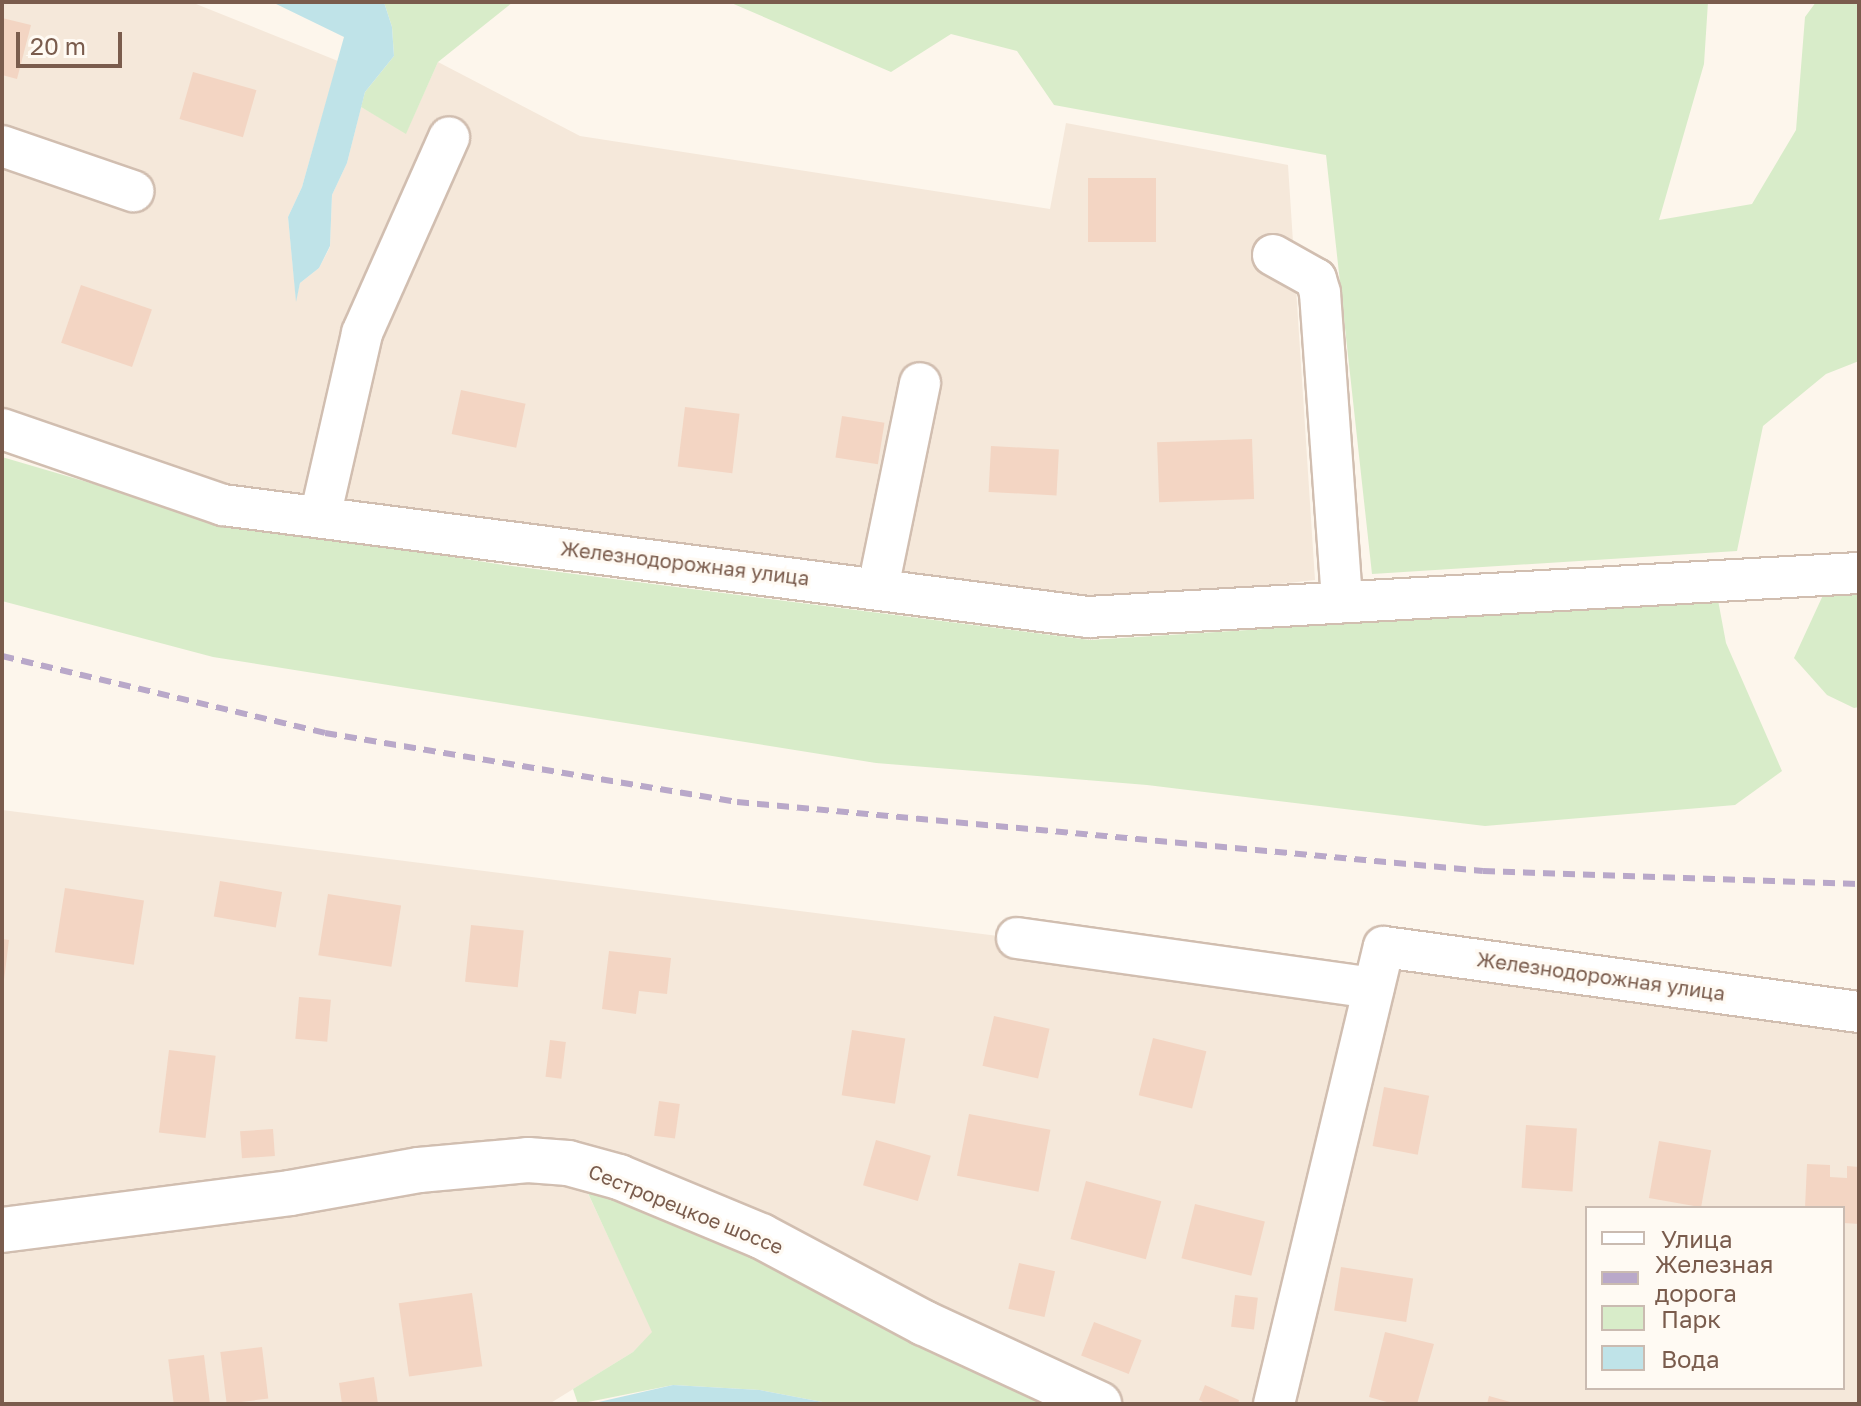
<!DOCTYPE html>
<meta charset="utf-8">
<style>
body{margin:0}
#map{position:relative;width:1861px;height:1406px;overflow:hidden;background:#fdf6ec;font-family:"Golos Text",sans-serif}
div>[style]{position:absolute}
.residential>*{inset:0;background:#f5e8da}
.green>*{inset:0;background:#d8ecc9}
.water>*{inset:0;background:#bfe3e8}
.building>*{inset:0;background:#f3d5c3;transform-origin:0 0}
.roads{filter:drop-shadow(2px 0 #d1beb0) drop-shadow(-2px 0 #d1beb0) drop-shadow(0 2px #d1beb0) drop-shadow(0 -2px #d1beb0)}
.street>*{height:40px;margin:-20px;padding:0 20px;transform-origin:20px;border-radius:20px;background:#fff}
.secondary>*{height:44px;margin:-22px;padding:0 22px;transform-origin:22px;border-radius:22px;background:#fff}
.rail>*{height:6px;margin-top:-3px;transform-origin:0;background:repeating-linear-gradient(90deg,#b9a8c9 0 12px,transparent 0 20px)}
span{translate:-50% -50%;white-space:nowrap;text-align:center;line-height:1.15;-webkit-text-stroke:6px #fffaf3;paint-order:stroke}
.street-label{font-size:20px;color:#7a5c4d}
.frame{position:absolute;inset:0;border:4px solid #7a5c4d;pointer-events:none}
.legend{position:absolute;left:1585px;top:1206px;width:260px;height:184px;box-sizing:border-box;background:#fffaf3;border:2px solid #cabbb1;margin:0;padding:10px 14px;list-style:none;font-size:24px;color:#7a5c4d}
.legend li{display:flex;align-items:center;gap:16px;height:40px}
.legend b{width:40px;border:2px solid #cabbb1}
.scale{position:absolute;left:16px;top:32px;width:106px;height:36px;box-sizing:border-box;border:4px solid #7a5c4d;border-top:0;padding-left:10px;font-size:24px;line-height:28px;white-space:nowrap;color:#7a5c4d;-webkit-text-stroke:6px #fffaf3;paint-order:stroke}
</style>
<div id="map">
<div class="residential">
<div style="clip-path:polygon(2px 2px,191px 2px,338px 61px,302px 187px,288px 217px,296px 299px,300px 283px,319px 268px,330px 247px,332px 195px,347px 163px,361px 107px,406px 133px,438px 62px,580px 136px,1050px 209px,1066px 123px,1288px 165px,1315px 580px,1100px 604px,221px 485px,2px 410px)"></div>
<div style="clip-path:polygon(evenodd,2px 810px,1029px 940px,1370px 988px,1384px 947px,1859px 1012px,1859px 1404px,1099px 1404px,575px 1166px,653px 1332px,633px 1352px,549px 1404px,2px 1404px,2px 810px,1587px 1208px,1843px 1208px,1843px 1388px,1587px 1388px,1587px 1208px)"></div>
</div>
<div class="green">
<div style="clip-path:polygon(384px 2px,513px 2px,438px 62px,406px 134px,361px 107px,365px 92px,394px 56px,392px 27px)"></div>
<div style="clip-path:polygon(729px 2px,1708px 2px,1704px 64px,1659px 220px,1752px 204px,1796px 130px,1805px 17px,1816px 2px,1859px 2px,1859px 361px,1826px 374px,1763px 426px,1737px 551px,1372px 574px,1326px 155px,1054px 105px,1017px 51px,951px 34px,891px 72px)"></div>
<div style="clip-path:polygon(2px 457px,220px 521px,504px 565px,1090px 640px,1718px 600px,1726px 643px,1782px 771px,1735px 805px,1485px 826px,1147px 785px,876px 763px,213px 657px,2px 601px)"></div>
<div style="clip-path:polygon(1859px 591px,1859px 707px,1854px 708px,1827px 695px,1794px 658px,1824px 593px)"></div>
<div style="clip-path:polygon(575px 1165px,1099px 1404px,833px 1404px,760px 1390px,673px 1385px,578px 1404px,573px 1389px,633px 1352px,652px 1332px)"></div>
</div>
<div class="water">
<div style="clip-path:polygon(272px 2px,384px 2px,392px 27px,394px 56px,365px 92px,347px 163px,332px 195px,330px 246px,319px 268px,300px 283px,296px 302px,288px 217px,302px 187px,344px 37px)"></div>
<div style="clip-path:polygon(673px 1385px,760px 1390px,833px 1404px,590px 1404px)"></div>
</div>
<div class="building">
<div style="clip-path:polygon(2px 18px,31px 25px,17px 79px,2px 75px)"></div>
<div style="left:193px;top:72px;width:66px;height:49px;rotate:16deg"></div>
<div style="left:1156px;top:178px;width:64px;height:68px;rotate:90deg"></div>
<div style="left:81px;top:285px;width:75px;height:61px;rotate:19deg"></div>
<div style="left:461px;top:390px;width:66px;height:45px;rotate:12deg"></div>
<div style="left:685px;top:407px;width:55px;height:60px;rotate:7deg"></div>
<div style="left:842px;top:416px;width:43px;height:42px;rotate:9deg"></div>
<div style="left:1252px;top:439px;width:60px;height:95px;rotate:88deg"></div>
<div style="left:991px;top:446px;width:68px;height:46px;rotate:3deg"></div>
<div style="left:220px;top:881px;width:63px;height:36px;rotate:10deg"></div>
<div style="left:65px;top:888px;width:80px;height:65px;rotate:9deg"></div>
<div style="left:328px;top:894px;width:74px;height:62px;rotate:9deg"></div>
<div style="left:471px;top:925px;width:53px;height:57px;rotate:6deg"></div>
<div style="clip-path:polygon(2px 939px,9px 940px,4px 980px,2px 980px)"></div>
<div style="clip-path:polygon(609px 951px,671px 958px,667px 994px,639px 991px,636px 1014px,602px 1009px)"></div>
<div style="left:299px;top:997px;width:32px;height:42px;rotate:5deg"></div>
<div style="left:994px;top:1016px;width:57px;height:51px;rotate:13deg"></div>
<div style="left:852px;top:1030px;width:54px;height:66px;rotate:9deg"></div>
<div style="left:1153px;top:1038px;width:55px;height:59px;rotate:14deg"></div>
<div style="left:550px;top:1040px;width:16px;height:37px;rotate:7deg"></div>
<div style="left:169px;top:1050px;width:47px;height:83px;rotate:7deg"></div>
<div style="left:1384px;top:1087px;width:46px;height:60px;rotate:11deg"></div>
<div style="left:659px;top:1101px;width:21px;height:35px;rotate:8deg"></div>
<div style="left:969px;top:1114px;width:83px;height:63px;rotate:11deg"></div>
<div style="left:1526px;top:1125px;width:51px;height:63px;rotate:4deg"></div>
<div style="left:273px;top:1129px;width:27px;height:33px;rotate:86deg"></div>
<div style="left:876px;top:1140px;width:57px;height:47px;rotate:16deg"></div>
<div style="left:1659px;top:1141px;width:53px;height:58px;rotate:10deg"></div>
<div style="clip-path:polygon(1807px 1164px,1830px 1165px,1830px 1177px,1847px 1178px,1847px 1166px,1859px 1167px,1859px 1224px,1844px 1223px,1843px 1208px,1805px 1208px)"></div>
<div style="left:1086px;top:1181px;width:78px;height:60px;rotate:15deg"></div>
<div style="left:1195px;top:1204px;width:72px;height:56px;rotate:14deg"></div>
<div style="left:1019px;top:1263px;width:37px;height:47px;rotate:13deg"></div>
<div style="left:1341px;top:1267px;width:73px;height:44px;rotate:9deg"></div>
<div style="left:472px;top:1293px;width:74px;height:74px;rotate:82deg"></div>
<div style="left:1235px;top:1295px;width:23px;height:32px;rotate:7deg"></div>
<div style="left:1094px;top:1322px;width:51px;height:36px;rotate:21deg"></div>
<div style="clip-path:polygon(1385px 1332px,1434px 1344px,1417px 1404px,1394px 1404px,1369px 1397px)"></div>
<div style="left:262px;top:1347px;width:52px;height:42px;rotate:83deg"></div>
<div style="left:204px;top:1355px;width:48px;height:36px;rotate:83deg"></div>
<div style="clip-path:polygon(374px 1377px,378px 1404px,342px 1404px,339px 1383px)"></div>
<div style="clip-path:polygon(1205px 1385px,1239px 1400px,1238px 1404px,1207px 1404px,1199px 1400px)"></div>
<div style="clip-path:polygon(1489px 1396px,1514px 1403px,1514px 1404px,1487px 1404px)"></div>
</div>
<div class="roads">
<div class="street">
<div style="left:2px;top:146px;width:139px;rotate:19deg"></div>
<div style="left:1273px;top:255px;width:49px;rotate:29.2deg"></div>
<div style="left:1316px;top:279px;width:15px;rotate:74deg"></div>
<div style="left:1320px;top:293px;width:310px;rotate:85.9deg"></div>
<div style="left:2px;top:429px;width:234px;rotate:19deg"></div>
<div style="left:223px;top:505px;width:872px;rotate:7.38deg"></div>
<div style="left:1088px;top:617px;width:772px;rotate:-3.27deg"></div>
<div style="left:320px;top:517px;width:189px;rotate:-77.1deg"></div>
<div style="left:362px;top:333px;width:214px;rotate:-66deg"></div>
<div style="left:878px;top:588px;width:209px;rotate:-78.4deg"></div>
<div style="left:1017px;top:938px;width:360px;rotate:8deg"></div>
<div style="left:1274px;top:1404px;width:470px;rotate:-76.5deg"></div>
<div style="left:1384px;top:947px;width:479px;rotate:7.8deg"></div>
</div>
<div class="secondary">
<div style="left:2px;top:1230px;width:290px;rotate:-7.3deg"></div>
<div style="left:290px;top:1193px;width:131px;rotate:-10.1deg"></div>
<div style="left:419px;top:1170px;width:109px;rotate:-5.2deg"></div>
<div style="left:528px;top:1160px;width:40px;rotate:4.3deg"></div>
<div style="left:568px;top:1163px;width:53px;rotate:15.4deg"></div>
<div style="left:619px;top:1177px;width:154px;rotate:22.6deg"></div>
<div style="left:761px;top:1236px;width:185px;rotate:28.1deg"></div>
<div style="left:924px;top:1323px;width:193px;rotate:24.8deg"></div>
</div>
</div>
<div class="rail">
<div style="left:2px;top:656px;width:332px;rotate:13.4deg"></div>
<div style="left:325px;top:733px;width:418px;rotate:9.5deg"></div>
<div style="left:737px;top:802px;width:749px;rotate:5.28deg"></div>
<div style="left:1483px;top:871px;width:376px;rotate:2deg"></div>
</div>
<div class="street-label">
<span style="left:685px;top:563px;rotate:7deg">Железнодорожная улица</span>
<span style="left:1601px;top:976px;rotate:8deg">Железнодорожная улица</span>
<span style="left:686px;top:1209px;rotate:22deg">Сестрорецкое шоссе</span>
</div>
<div class="frame"></div>
<ul class="legend">
<li><b style="height:10px;background:#fff"></b>Улица</li>
<li><b style="height:10px;background:#b9a8c9"></b>Железная дорога</li>
<li><b style="height:22px;background:#d8ecc9"></b>Парк</li>
<li><b style="height:22px;background:#bfe3e8"></b>Вода</li>
</ul>
<div class="scale">20 m</div>
</div>
